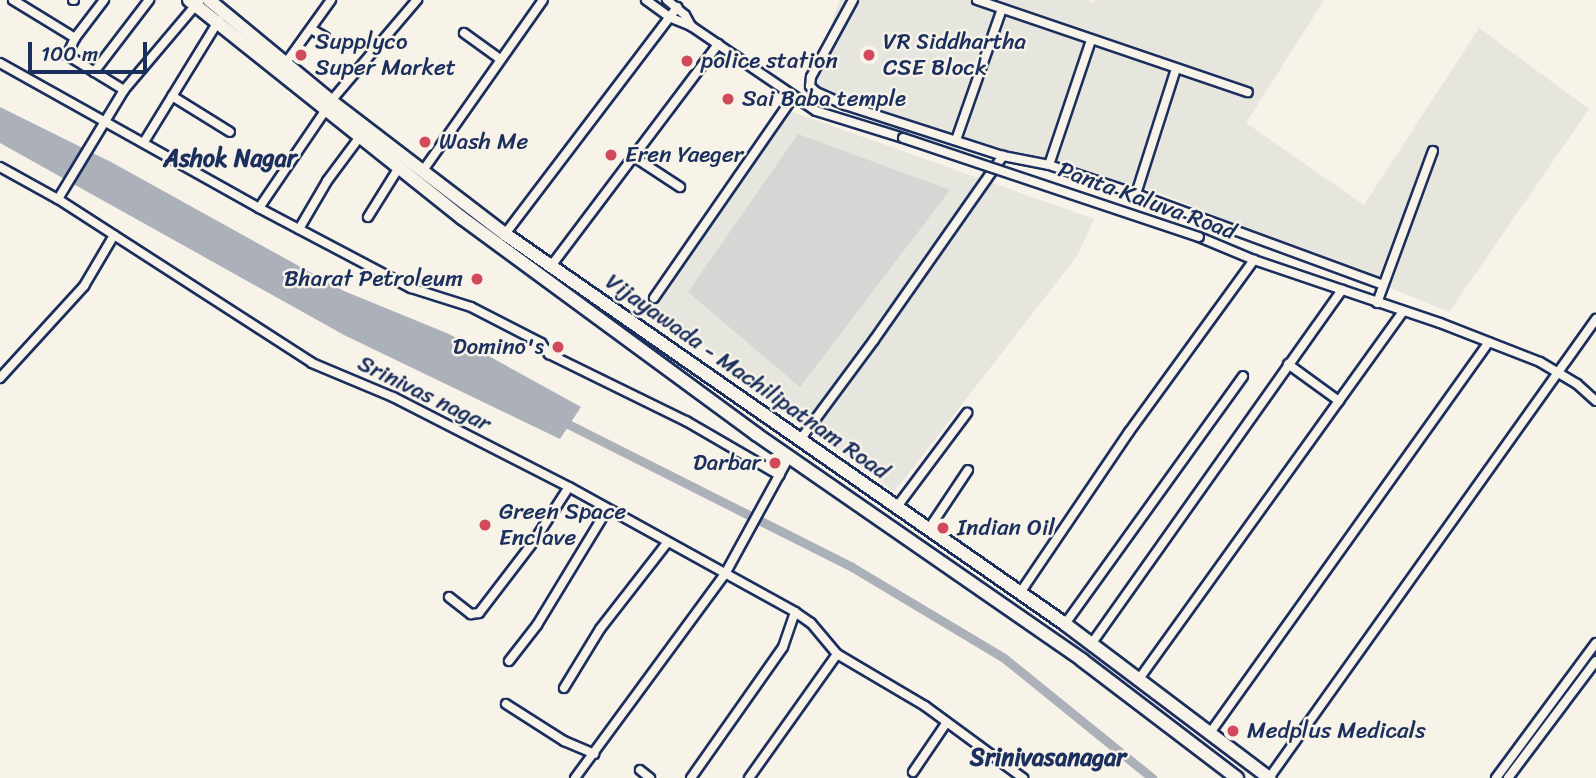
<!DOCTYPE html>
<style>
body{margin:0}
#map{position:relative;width:1596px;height:778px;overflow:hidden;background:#f7f3e8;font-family:Sriracha,sans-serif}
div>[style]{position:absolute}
.built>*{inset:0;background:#e6e5de}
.green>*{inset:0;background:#d7d6d4}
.water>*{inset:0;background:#acb0b9}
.canal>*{height:9px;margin:-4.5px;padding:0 4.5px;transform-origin:4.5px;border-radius:4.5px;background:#acb0b9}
.roads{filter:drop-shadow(2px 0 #1b2f5e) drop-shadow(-2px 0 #1b2f5e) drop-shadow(0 2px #1b2f5e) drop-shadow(0 -2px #1b2f5e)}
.minor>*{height:8px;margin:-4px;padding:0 4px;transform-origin:4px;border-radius:4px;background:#f7f3e8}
.highway>*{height:12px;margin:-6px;padding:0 6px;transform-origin:6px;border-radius:6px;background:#f7f3e8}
.bridges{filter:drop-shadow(2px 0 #1b2f5e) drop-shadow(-2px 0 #1b2f5e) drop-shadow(0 2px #1b2f5e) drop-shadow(0 -2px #1b2f5e)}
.minor-bridge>*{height:8px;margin:-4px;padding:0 4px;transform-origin:4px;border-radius:4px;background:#f7f3e8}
.dots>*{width:19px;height:19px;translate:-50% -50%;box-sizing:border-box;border:4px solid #f7f3e8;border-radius:50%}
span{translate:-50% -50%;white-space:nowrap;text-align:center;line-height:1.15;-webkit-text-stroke:5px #f7f3e8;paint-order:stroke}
.poi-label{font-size:23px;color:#1b2f5e}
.left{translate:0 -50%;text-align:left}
.right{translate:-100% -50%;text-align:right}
.street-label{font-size:23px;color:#1b2f5e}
.neighbourhood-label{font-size:24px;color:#1b2f5e;font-weight:700}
.scale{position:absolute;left:28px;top:42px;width:119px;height:32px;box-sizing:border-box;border:4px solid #1b2f5e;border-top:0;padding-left:9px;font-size:21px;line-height:24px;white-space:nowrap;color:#1b2f5e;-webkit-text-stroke:5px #f7f3e8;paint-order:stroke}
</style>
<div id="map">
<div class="built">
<div style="clip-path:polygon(840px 0,1087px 0,1093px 4px,1095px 0,1324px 0,1246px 123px,1364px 205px,1479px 28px,1589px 109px,1449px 312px,1160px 193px,805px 93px)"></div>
<div style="clip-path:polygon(790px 111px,1094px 219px,1077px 256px,894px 492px,652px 305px)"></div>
</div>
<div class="green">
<div style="clip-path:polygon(798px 134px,950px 190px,800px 387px,688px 292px)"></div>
</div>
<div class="water">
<div style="clip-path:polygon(0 107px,111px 162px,344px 291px,449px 334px,581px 407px,560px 439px,344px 335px,0 143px)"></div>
</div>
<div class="canal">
<div style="left:560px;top:420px;width:327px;rotate:26.7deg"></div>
<div style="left:852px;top:567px;width:177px;rotate:30.9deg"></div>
<div style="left:1004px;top:658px;width:191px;rotate:39deg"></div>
</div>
<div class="roads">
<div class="minor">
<div style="left:13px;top:0;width:73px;rotate:31.5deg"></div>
<div style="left:75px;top:38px;width:48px;rotate:-52.7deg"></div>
<div style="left:73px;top:0;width:1px"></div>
<div style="left:646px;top:0;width:29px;rotate:36deg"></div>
<div style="left:669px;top:17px;width:24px;rotate:22deg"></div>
<div style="left:691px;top:26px;width:151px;rotate:34.2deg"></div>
<div style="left:816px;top:111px;width:91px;rotate:17.2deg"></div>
<div style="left:667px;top:0;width:23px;rotate:40deg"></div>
<div style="left:685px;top:15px;width:13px;rotate:61deg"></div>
<div style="left:853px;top:0;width:88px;rotate:118.6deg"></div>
<div style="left:811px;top:77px;width:9px;rotate:96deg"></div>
<div style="left:810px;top:86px;width:8px;rotate:45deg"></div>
<div style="left:816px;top:92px;width:32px;rotate:24deg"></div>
<div style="left:845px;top:105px;width:166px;rotate:17.9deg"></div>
<div style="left:1003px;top:156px;width:47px;rotate:11.1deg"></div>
<div style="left:1049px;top:165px;width:92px;rotate:18.4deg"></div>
<div style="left:1136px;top:194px;width:263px;rotate:20.2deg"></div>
<div style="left:977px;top:0;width:286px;rotate:18.8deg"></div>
<div style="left:311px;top:29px;width:16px;rotate:30deg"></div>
<div style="left:464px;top:33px;width:44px;rotate:35.8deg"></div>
<div style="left:75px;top:38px;width:19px;rotate:115deg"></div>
<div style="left:67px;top:55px;width:67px;rotate:31.6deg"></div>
<div style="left:0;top:63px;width:297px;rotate:29.2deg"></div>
<div style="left:259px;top:208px;width:172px;rotate:27.8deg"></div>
<div style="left:411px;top:288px;width:63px;rotate:17.6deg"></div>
<div style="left:471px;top:307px;width:79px;rotate:27.2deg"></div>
<div style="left:541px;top:343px;width:14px;rotate:54deg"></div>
<div style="left:549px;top:354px;width:153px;rotate:26.1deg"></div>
<div style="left:686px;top:421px;width:108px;rotate:30.1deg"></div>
<div style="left:285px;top:64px;width:79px;rotate:-54.3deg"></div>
<div style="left:94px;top:72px;width:91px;rotate:-52.6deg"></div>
<div style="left:172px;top:96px;width:68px;rotate:31.8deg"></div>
<div style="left:331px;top:101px;width:133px;rotate:-49.6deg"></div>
<div style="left:956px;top:140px;width:139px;rotate:-70.7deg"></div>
<div style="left:144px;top:142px;width:143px;rotate:-58.4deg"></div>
<div style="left:634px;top:157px;width:55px;rotate:33.1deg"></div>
<div style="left:1049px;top:165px;width:132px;rotate:-71.4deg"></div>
<div style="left:0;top:167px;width:66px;rotate:28.9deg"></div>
<div style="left:58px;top:199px;width:302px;rotate:32.8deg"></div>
<div style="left:312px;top:363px;width:88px;rotate:22.8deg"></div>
<div style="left:393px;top:397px;width:198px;rotate:27.1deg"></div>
<div style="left:569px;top:487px;width:258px;rotate:28.9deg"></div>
<div style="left:795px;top:612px;width:19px;rotate:35deg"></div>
<div style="left:811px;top:623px;width:40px;rotate:50deg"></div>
<div style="left:837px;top:654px;width:102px;rotate:30.6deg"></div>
<div style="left:925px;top:706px;width:122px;rotate:36.3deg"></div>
<div style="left:422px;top:172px;width:210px;rotate:-54.9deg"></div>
<div style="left:1136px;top:194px;width:131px;rotate:-72.3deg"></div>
<div style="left:58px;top:199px;width:127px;rotate:-58.8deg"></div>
<div style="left:124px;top:90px;width:118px;rotate:-49.8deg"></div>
<div style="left:259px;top:208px;width:117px;rotate:-55.8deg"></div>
<div style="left:368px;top:217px;width:57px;rotate:-58deg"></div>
<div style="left:299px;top:229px;width:56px;rotate:-59.7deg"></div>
<div style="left:327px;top:181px;width:54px;rotate:-53.3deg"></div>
<div style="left:505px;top:234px;width:285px;rotate:-52.8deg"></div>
<div style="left:1199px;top:237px;width:60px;rotate:22.7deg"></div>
<div style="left:1254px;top:260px;width:196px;rotate:18.7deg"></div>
<div style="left:1440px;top:323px;width:107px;rotate:21.3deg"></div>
<div style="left:1540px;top:362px;width:43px;rotate:30.7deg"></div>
<div style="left:1577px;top:384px;width:25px;rotate:42deg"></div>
<div style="left:551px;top:266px;width:278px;rotate:-53deg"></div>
<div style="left:654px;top:298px;width:244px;rotate:-55.3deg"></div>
<div style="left:1377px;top:303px;width:162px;rotate:-69.8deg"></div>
<div style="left:1288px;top:364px;width:63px;rotate:36deg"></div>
<div style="left:0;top:378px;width:125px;rotate:-47.6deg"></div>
<div style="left:84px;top:286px;width:59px;rotate:-59.5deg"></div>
<div style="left:800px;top:440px;width:124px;rotate:-53.5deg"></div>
<div style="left:874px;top:340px;width:225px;rotate:-55deg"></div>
<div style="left:896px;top:508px;width:119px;rotate:-53.2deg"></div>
<div style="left:928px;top:530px;width:72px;rotate:-56.3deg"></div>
<div style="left:1020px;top:593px;width:194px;rotate:-55.9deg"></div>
<div style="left:1129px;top:432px;width:213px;rotate:-54deg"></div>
<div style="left:449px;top:597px;width:28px;rotate:38deg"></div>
<div style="left:471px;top:614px;width:8px;rotate:-7deg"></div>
<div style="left:479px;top:613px;width:91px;rotate:-52.6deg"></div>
<div style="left:534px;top:541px;width:64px;rotate:-57.1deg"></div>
<div style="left:1065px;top:624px;width:305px;rotate:-54.3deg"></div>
<div style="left:1092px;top:643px;width:433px;rotate:-54.7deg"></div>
<div style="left:509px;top:661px;width:46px;rotate:-52.1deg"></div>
<div style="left:537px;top:625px;width:135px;rotate:-58.7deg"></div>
<div style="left:1139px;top:679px;width:452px;rotate:-54.3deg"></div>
<div style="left:564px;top:688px;width:69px;rotate:-58.6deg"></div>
<div style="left:600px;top:629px;width:109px;rotate:-52.1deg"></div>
<div style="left:506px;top:704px;width:69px;rotate:32.5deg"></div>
<div style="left:564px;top:741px;width:33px;rotate:23deg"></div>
<div style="left:1210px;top:733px;width:480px;rotate:-54.5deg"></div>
<div style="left:640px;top:770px;width:13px;rotate:39deg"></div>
<div style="left:913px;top:772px;width:60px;rotate:-55.8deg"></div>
<div style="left:575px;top:778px;width:253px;rotate:-53.7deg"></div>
<div style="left:725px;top:574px;width:133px;rotate:-61.3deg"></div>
<div style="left:691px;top:778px;width:160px;rotate:-54.9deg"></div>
<div style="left:783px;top:647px;width:37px;rotate:-71deg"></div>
<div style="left:749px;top:778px;width:152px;rotate:-54.6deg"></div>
<div style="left:1269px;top:778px;width:564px;rotate:-54.53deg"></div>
<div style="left:1496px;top:778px;width:168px;rotate:-53.5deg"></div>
<div style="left:1508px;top:778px;width:146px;rotate:-53.1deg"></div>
</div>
<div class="highway">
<div style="left:189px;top:0;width:349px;rotate:38.6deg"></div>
<div style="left:462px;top:218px;width:365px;rotate:36.3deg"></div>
<div style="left:756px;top:434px;width:397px;rotate:34.7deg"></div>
<div style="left:1082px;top:660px;width:195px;rotate:37.3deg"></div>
<div style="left:209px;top:0;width:158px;rotate:39.6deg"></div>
<div style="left:331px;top:101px;width:219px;rotate:37.4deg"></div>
<div style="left:505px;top:234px;width:682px;rotate:34.85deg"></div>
<div style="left:1065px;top:624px;width:256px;rotate:37deg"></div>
</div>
</div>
<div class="bridges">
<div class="minor-bridge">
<div style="left:903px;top:138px;width:312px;rotate:18.5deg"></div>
</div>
</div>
<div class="dots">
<div style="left:301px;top:55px;background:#d1495b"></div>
<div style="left:869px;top:55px;background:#d1495b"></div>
<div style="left:687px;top:61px;background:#d1495b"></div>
<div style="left:728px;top:99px;background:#d1495b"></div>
<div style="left:425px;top:142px;background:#d1495b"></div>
<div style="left:611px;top:155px;background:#d1495b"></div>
<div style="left:477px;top:279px;background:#d1495b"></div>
<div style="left:558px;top:347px;background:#d1495b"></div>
<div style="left:775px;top:463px;background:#d1495b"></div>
<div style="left:485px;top:525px;background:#d1495b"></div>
<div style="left:943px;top:528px;background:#d1495b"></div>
<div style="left:1233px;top:731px;background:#d1495b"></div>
</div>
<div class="poi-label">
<span class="left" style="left:315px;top:55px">Supplyco<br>Super Market</span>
<span class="left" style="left:883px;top:55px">VR Siddhartha<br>CSE Block</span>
<span class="left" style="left:701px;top:61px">police station</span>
<span class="left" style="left:742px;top:99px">Sai Baba temple</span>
<span class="left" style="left:439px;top:142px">Wash Me</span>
<span class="left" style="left:625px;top:155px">Eren Yaeger</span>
<span class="right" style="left:463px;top:279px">Bharat Petroleum</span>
<span class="right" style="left:544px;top:347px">Domino's</span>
<span class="right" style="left:761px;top:463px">Darbar</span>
<span class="left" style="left:499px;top:525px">Green Space<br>Enclave</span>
<span class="left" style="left:957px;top:528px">Indian Oil</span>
<span class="left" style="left:1247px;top:731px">Medplus Medicals</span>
</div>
<div class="street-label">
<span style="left:1147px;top:201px;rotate:20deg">Panta Kaluva Road</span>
<span style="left:747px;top:377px;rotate:35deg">Vijayawada - Machilipatnam Road</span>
<span style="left:424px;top:394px;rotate:26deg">Srinivas nagar</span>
</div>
<div class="neighbourhood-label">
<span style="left:230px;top:159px">Ashok Nagar</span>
<span style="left:1048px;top:758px">Srinivasanagar</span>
</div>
<div class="scale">100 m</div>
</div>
